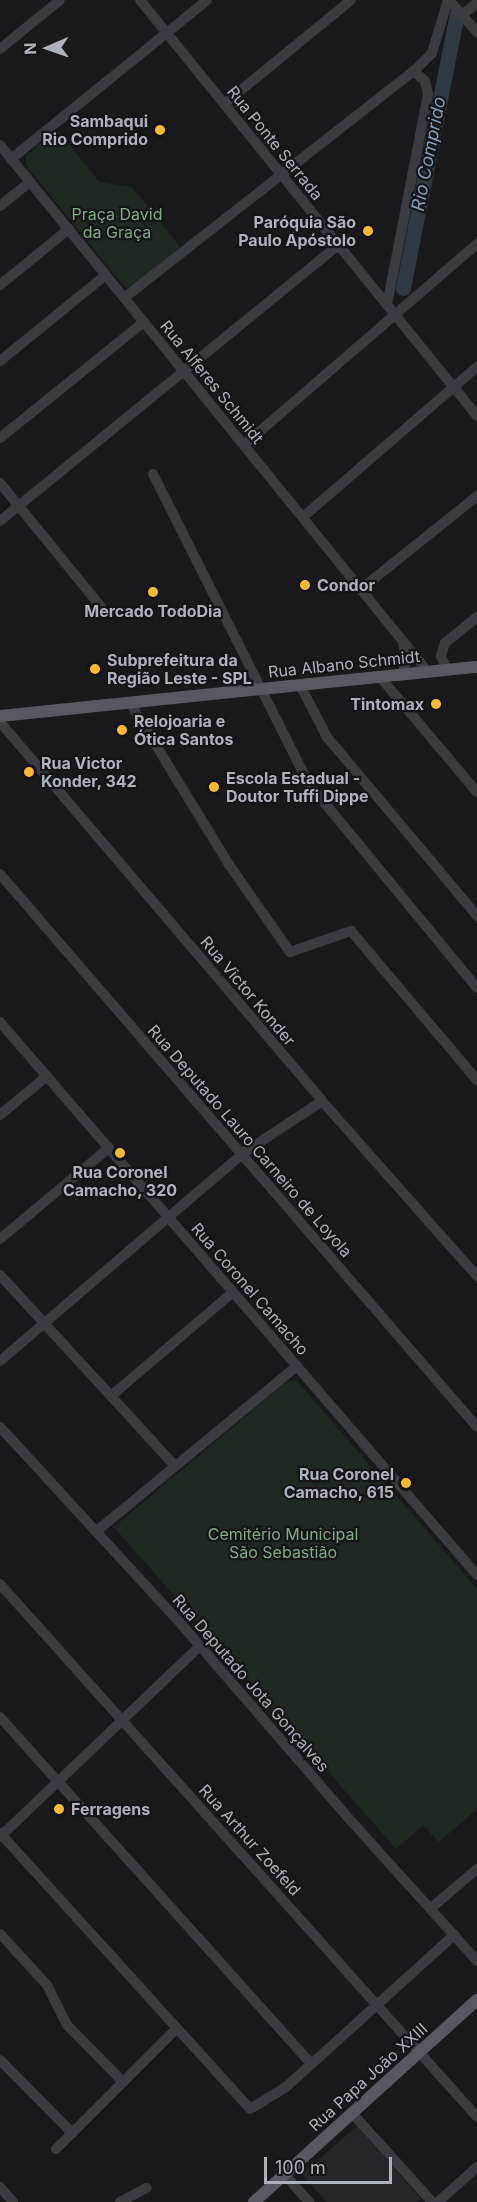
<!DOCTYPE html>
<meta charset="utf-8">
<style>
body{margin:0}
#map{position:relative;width:477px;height:2202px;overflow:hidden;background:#1a1a1d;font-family:Inter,sans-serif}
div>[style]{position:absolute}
.built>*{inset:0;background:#26262a}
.green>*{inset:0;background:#202921}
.river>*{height:15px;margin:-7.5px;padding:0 7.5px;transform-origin:7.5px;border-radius:7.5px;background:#2f3a42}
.minor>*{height:10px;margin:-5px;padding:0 5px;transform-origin:5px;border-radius:5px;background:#3b3c42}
.major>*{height:12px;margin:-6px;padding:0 6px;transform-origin:6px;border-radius:6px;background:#575961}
.dots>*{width:16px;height:16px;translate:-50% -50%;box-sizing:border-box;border:3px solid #151518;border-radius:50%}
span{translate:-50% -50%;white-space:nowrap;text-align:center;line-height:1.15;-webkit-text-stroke:4.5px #151518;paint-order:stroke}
.poi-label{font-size:16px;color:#adb2bd;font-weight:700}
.right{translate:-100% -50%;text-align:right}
.left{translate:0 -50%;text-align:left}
.street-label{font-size:16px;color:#adb2bd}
.park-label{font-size:16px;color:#83a985}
.water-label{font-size:18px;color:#839fb9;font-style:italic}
.north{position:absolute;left:18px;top:18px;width:60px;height:60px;-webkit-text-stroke:4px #151518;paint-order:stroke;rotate:268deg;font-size:16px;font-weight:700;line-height:24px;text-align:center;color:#adb2bd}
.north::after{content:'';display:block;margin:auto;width:21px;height:27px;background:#adb2bd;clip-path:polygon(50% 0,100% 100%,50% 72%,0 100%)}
.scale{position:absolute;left:264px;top:2157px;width:128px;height:27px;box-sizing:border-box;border:3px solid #adb2bd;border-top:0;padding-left:8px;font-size:18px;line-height:21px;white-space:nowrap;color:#adb2bd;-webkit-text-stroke:4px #151518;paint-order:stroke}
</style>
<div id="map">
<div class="built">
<div style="clip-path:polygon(357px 2126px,421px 2199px,417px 2202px,326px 2202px,302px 2174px)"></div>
</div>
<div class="green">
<div style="clip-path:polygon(58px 130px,99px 182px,132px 187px,180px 247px,132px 287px,127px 288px,122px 284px,26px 165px,26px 155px)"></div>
<div style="clip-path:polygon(296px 1380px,477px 1589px,477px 1809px,439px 1842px,423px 1825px,396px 1849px,114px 1527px,287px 1381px)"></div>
</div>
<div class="river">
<div style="left:403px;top:288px;width:274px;rotate:-78.9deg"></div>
</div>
<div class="minor">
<div style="left:140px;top:0;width:535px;rotate:50.99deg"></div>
<div style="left:449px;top:0;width:43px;rotate:48.8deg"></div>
<div style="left:455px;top:14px;width:7px;rotate:8deg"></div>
<div style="left:462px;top:15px;width:19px;rotate:-39deg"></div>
<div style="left:0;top:49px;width:77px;rotate:-39.2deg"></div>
<div style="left:224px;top:104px;width:164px;rotate:-39.3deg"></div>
<div style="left:0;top:145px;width:679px;rotate:50.92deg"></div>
<div style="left:11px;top:159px;width:252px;rotate:-39deg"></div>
<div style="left:0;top:206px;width:38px;rotate:-39deg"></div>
<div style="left:0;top:285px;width:89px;rotate:-39.1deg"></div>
<div style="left:124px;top:298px;width:372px;rotate:-38.1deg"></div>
<div style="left:417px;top:68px;width:21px;rotate:-45deg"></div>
<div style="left:432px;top:53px;width:55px;rotate:-73.2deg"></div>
<div style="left:387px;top:305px;width:215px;rotate:-79deg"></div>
<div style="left:428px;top:94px;width:13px;rotate:-103deg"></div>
<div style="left:425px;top:81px;width:15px;rotate:-138deg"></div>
<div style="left:0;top:361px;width:136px;rotate:-39.1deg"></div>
<div style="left:0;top:438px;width:185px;rotate:-38.9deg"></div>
<div style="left:244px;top:445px;width:308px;rotate:-40.8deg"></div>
<div style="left:153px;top:474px;width:347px;rotate:63.3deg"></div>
<div style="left:309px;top:784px;width:264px;rotate:50.5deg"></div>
<div style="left:0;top:483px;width:160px;rotate:50.8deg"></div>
<div style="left:303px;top:517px;width:230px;rotate:-40.8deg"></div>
<div style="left:0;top:521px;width:436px;rotate:-39.2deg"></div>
<div style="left:361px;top:589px;width:149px;rotate:-38.7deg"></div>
<div style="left:447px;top:670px;width:15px;rotate:-113deg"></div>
<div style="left:441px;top:656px;width:14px;rotate:-73deg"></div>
<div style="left:445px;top:643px;width:41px;rotate:-39.1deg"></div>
<div style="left:402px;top:675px;width:15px;rotate:-74deg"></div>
<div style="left:406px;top:661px;width:19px;rotate:-99deg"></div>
<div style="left:380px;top:677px;width:150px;rotate:49.9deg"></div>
<div style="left:300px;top:685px;width:59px;rotate:62.6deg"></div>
<div style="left:327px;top:737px;width:234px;rotate:50deg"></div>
<div style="left:130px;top:703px;width:191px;rotate:58.5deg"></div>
<div style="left:230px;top:866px;width:105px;rotate:55.1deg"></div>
<div style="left:290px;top:952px;width:65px;rotate:-19deg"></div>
<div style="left:351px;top:931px;width:195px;rotate:49.8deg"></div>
<div style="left:0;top:722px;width:497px;rotate:49.6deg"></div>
<div style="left:322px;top:1101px;width:234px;rotate:48.5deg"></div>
<div style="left:0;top:874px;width:730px;rotate:49.22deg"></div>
<div style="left:0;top:1022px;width:730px;rotate:49.22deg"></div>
<div style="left:0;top:1115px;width:61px;rotate:-39.7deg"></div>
<div style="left:0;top:1239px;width:142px;rotate:-39.9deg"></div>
<div style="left:0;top:1275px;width:259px;rotate:47.5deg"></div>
<div style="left:0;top:1361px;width:318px;rotate:-40.5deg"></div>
<div style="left:242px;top:1154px;width:96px;rotate:-33.5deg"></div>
<div style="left:111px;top:1396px;width:160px;rotate:-40.4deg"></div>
<div style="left:0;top:1427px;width:258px;rotate:47.4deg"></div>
<div style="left:175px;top:1617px;width:271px;rotate:49.2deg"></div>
<div style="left:352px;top:1822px;width:187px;rotate:48deg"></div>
<div style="left:98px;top:1530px;width:258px;rotate:-39.5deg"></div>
<div style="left:0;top:1584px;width:715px;rotate:48.17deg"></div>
<div style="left:0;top:1717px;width:466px;rotate:48.1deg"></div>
<div style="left:0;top:1833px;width:372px;rotate:47.8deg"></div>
<div style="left:250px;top:2109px;width:42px;rotate:-31.4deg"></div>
<div style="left:286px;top:2087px;width:227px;rotate:-42.1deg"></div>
<div style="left:0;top:1837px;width:277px;rotate:-43.7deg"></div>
<div style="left:430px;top:1909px;width:62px;rotate:-40.4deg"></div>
<div style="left:0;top:1934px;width:69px;rotate:47.3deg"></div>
<div style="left:47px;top:1985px;width:45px;rotate:63.4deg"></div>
<div style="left:67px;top:2025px;width:80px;rotate:45.5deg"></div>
<div style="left:0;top:2060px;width:103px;rotate:45.4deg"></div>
<div style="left:352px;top:2113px;width:120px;rotate:48deg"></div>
<div style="left:56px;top:2149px;width:171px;rotate:-45deg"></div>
<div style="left:284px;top:2174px;width:38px;rotate:48deg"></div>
<div style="left:0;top:2187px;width:20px;rotate:49deg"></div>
<div style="left:120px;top:2202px;width:30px;rotate:-28deg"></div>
<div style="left:438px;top:2202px;width:52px;rotate:-41.9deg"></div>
</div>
<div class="major">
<div style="left:0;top:716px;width:480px;rotate:-5.9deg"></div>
<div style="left:254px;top:2202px;width:301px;rotate:-42.2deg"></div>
</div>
<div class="dots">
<div style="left:160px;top:130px;background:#fbb934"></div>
<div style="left:368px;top:231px;background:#fbb934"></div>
<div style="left:305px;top:585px;background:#fbb934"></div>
<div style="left:153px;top:592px;background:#fbb934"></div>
<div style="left:95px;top:669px;background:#fbb934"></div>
<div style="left:436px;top:704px;background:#fbb934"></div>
<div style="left:122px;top:730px;background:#fbb934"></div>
<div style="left:29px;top:772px;background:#fbb934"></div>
<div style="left:214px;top:787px;background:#fbb934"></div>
<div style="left:120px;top:1153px;background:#fbb934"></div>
<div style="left:406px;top:1483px;background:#fbb934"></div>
<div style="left:59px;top:1809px;background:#fbb934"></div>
</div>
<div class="poi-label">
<span class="right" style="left:148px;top:130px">Sambaqui<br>Rio Comprido</span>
<span class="right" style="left:356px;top:231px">Paróquia São<br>Paulo Apóstolo</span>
<span class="left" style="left:317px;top:585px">Condor</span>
<span style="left:153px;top:611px">Mercado TodoDia</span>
<span class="left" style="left:107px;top:669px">Subprefeitura da<br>Região Leste - SPL</span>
<span class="right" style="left:424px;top:704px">Tintomax</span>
<span class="left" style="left:134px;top:730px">Relojoaria e<br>Ótica Santos</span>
<span class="left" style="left:41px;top:772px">Rua Victor<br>Konder, 342</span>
<span class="left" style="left:226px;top:787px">Escola Estadual -<br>Doutor Tuffi Dippe</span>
<span style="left:120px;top:1181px">Rua Coronel<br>Camacho, 320</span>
<span class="right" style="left:394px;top:1483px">Rua Coronel<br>Camacho, 615</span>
<span class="left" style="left:71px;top:1809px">Ferragens</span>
</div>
<div class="street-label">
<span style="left:275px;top:143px;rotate:51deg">Rua Ponte Serrada</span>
<span style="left:212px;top:382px;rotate:51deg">Rua Alferes Schmidt</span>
<span style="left:344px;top:664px;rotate:-6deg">Rua Albano Schmidt</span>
<span style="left:248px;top:991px;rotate:50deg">Rua Victor Konder</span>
<span style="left:250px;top:1141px;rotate:49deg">Rua Deputado Lauro Carneiro de Loyola</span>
<span style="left:250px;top:1289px;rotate:49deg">Rua Coronel Camacho</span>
<span style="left:251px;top:1683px;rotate:49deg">Rua Deputado Jota Gonçalves</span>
<span style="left:250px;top:1840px;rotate:48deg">Rua Arthur Zoefeld</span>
<span style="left:368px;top:2077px;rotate:-42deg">Rua Papa João XXIII</span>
</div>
<div class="park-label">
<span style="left:117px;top:223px">Praça David<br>da Graça</span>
<span style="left:283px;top:1543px">Cemitério Municipal<br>São Sebastião</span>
</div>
<div class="water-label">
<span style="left:429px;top:154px;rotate:-79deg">Rio Comprido</span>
</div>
<div class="north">N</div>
<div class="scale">100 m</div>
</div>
